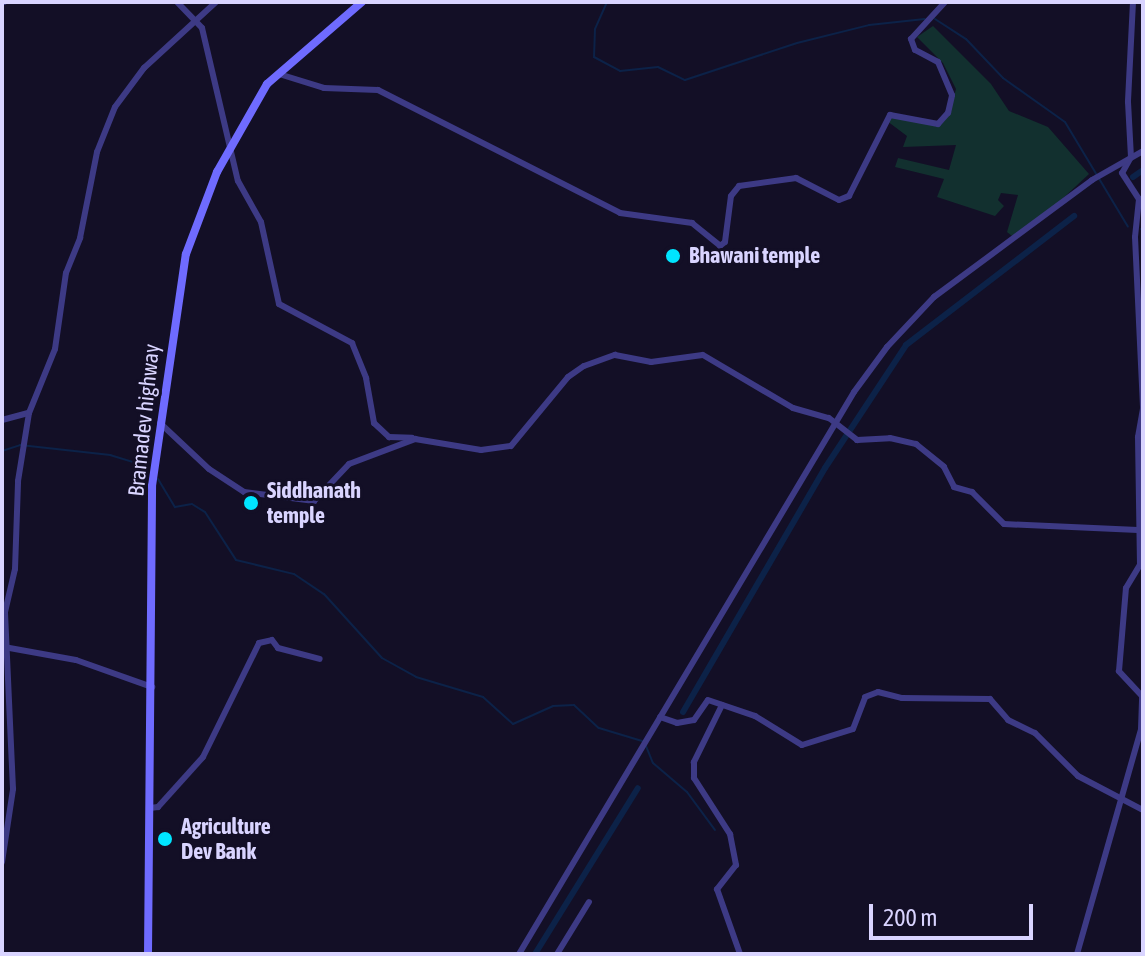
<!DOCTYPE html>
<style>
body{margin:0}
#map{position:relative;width:1145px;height:956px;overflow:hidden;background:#130f26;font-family:"Asap Condensed",sans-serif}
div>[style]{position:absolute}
.green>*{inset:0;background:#12302f}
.stream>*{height:2px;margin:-1px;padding:0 1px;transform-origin:1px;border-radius:1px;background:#0c2248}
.canal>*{height:6px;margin:-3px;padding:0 3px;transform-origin:3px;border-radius:3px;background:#0c2248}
.street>*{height:6px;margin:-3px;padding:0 3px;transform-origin:3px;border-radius:3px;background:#3d3a85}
.secondary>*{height:8px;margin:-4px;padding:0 4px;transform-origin:4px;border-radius:4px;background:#6f6bff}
.dots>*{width:22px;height:22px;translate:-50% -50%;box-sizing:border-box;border:4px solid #130f26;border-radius:50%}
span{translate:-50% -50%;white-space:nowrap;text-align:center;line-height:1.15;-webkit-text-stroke:6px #130f26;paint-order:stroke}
.poi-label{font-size:22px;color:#d9d4ff;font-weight:700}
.left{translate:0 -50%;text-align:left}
.street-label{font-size:22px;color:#d9d4ff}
.frame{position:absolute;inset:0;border:4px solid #d9d4ff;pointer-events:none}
.scale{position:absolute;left:869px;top:904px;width:164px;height:36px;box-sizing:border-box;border:4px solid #d9d4ff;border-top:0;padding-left:10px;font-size:24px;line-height:28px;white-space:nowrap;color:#d9d4ff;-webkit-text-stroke:6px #130f26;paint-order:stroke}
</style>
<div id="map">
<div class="green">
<div style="clip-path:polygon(933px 26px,991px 84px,1009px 111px,1048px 127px,1089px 174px,1045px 215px,1012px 236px,1007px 232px,1018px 195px,1001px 193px,998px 200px,1004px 206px,995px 216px,937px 197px,944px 179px,895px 167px,898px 158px,949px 170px,956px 145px,903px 147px,907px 136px,887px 121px,891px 116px,938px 126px,949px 114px,956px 89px,943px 63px,917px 37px)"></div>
</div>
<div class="stream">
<div style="left:607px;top:2px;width:30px;rotate:114deg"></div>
<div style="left:595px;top:29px;width:28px;rotate:92deg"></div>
<div style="left:594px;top:57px;width:30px;rotate:28deg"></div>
<div style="left:620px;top:71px;width:38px;rotate:-6deg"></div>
<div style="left:658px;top:67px;width:30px;rotate:26deg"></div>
<div style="left:685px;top:80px;width:118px;rotate:-18.3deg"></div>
<div style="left:797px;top:43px;width:74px;rotate:-14deg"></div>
<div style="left:869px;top:25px;width:56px;rotate:-6.1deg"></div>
<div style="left:935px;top:19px;width:37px;rotate:33deg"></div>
<div style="left:966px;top:39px;width:54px;rotate:46.5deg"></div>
<div style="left:1003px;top:78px;width:76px;rotate:35.4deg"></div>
<div style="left:1065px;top:122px;width:122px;rotate:59deg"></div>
<div style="left:1141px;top:229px;width:2px"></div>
<div style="left:2px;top:451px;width:19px;rotate:-18deg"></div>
<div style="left:20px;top:445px;width:91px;rotate:6.3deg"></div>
<div style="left:110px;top:455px;width:38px;rotate:17deg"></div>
<div style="left:158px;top:479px;width:33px;rotate:59deg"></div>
<div style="left:175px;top:507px;width:17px;rotate:-10deg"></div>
<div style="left:192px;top:504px;width:15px;rotate:32deg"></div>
<div style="left:205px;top:512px;width:57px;rotate:57.1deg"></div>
<div style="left:236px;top:560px;width:60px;rotate:13.6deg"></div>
<div style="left:294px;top:574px;width:36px;rotate:34deg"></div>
<div style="left:324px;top:594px;width:86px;rotate:47.8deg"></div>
<div style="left:382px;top:658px;width:39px;rotate:29deg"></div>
<div style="left:416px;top:677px;width:70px;rotate:16.6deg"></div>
<div style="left:483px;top:697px;width:40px;rotate:42deg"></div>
<div style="left:513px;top:724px;width:44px;rotate:-24.2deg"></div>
<div style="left:553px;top:706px;width:21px;rotate:-3deg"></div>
<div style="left:574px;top:705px;width:34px;rotate:43deg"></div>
<div style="left:599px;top:728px;width:45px;rotate:16.8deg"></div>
<div style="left:646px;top:746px;width:18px;rotate:68deg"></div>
<div style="left:653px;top:763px;width:45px;rotate:40.5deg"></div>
<div style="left:687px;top:792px;width:47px;rotate:53.6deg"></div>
</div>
<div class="canal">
<div style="left:1133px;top:177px;width:12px;rotate:-35deg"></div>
<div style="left:683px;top:712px;width:282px;rotate:-59.8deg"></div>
<div style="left:825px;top:468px;width:147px;rotate:-56.6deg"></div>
<div style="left:906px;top:345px;width:212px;rotate:-37.5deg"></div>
<div style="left:535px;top:954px;width:195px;rotate:-58.2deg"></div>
</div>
<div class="street">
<div style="left:2px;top:2px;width:2px"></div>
<div style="left:177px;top:2px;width:36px;rotate:46deg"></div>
<div style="left:202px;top:28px;width:157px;rotate:76.8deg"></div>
<div style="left:238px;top:181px;width:47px;rotate:60.7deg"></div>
<div style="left:261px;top:222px;width:84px;rotate:77.6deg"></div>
<div style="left:279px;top:304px;width:83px;rotate:28.1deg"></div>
<div style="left:352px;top:343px;width:38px;rotate:68deg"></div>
<div style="left:366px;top:378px;width:46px;rotate:79.9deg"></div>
<div style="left:374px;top:423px;width:21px;rotate:43deg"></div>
<div style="left:389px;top:437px;width:23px;rotate:2deg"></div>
<div style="left:1133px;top:2px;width:100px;rotate:92.9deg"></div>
<div style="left:1128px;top:102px;width:55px;rotate:86.9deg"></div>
<div style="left:1131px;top:157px;width:18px;rotate:119deg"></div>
<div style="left:1122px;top:173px;width:31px;rotate:57deg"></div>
<div style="left:1139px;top:199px;width:38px;rotate:96deg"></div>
<div style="left:1135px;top:237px;width:170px;rotate:87.3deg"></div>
<div style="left:279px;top:74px;width:47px;rotate:17.3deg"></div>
<div style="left:324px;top:88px;width:54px;rotate:2.1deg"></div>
<div style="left:378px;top:90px;width:271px;rotate:26.9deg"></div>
<div style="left:620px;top:213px;width:73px;rotate:7.9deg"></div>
<div style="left:692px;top:223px;width:36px;rotate:39deg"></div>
<div style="left:720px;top:246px;width:6px;rotate:-39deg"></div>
<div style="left:725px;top:242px;width:46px;rotate:-82.6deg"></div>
<div style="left:731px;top:196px;width:13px;rotate:-51deg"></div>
<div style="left:739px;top:186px;width:58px;rotate:-8deg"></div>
<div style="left:796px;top:178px;width:48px;rotate:27.1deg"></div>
<div style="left:839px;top:200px;width:11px;rotate:-22deg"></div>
<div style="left:849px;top:196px;width:91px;rotate:-63.2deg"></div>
<div style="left:890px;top:115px;width:49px;rotate:10.6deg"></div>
<div style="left:938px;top:124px;width:15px;rotate:-48deg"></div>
<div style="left:948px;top:113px;width:18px;rotate:-77deg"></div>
<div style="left:952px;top:95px;width:36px;rotate:-113deg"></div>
<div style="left:938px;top:62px;width:26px;rotate:-152deg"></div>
<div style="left:915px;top:50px;width:12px;rotate:-110deg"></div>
<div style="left:911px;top:39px;width:50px;rotate:-47.4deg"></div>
<div style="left:2px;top:420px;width:28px;rotate:-15deg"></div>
<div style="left:160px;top:423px;width:67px;rotate:43.2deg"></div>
<div style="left:209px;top:469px;width:42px;rotate:33.3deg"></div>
<div style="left:244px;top:492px;width:71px;rotate:7.3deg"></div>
<div style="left:314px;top:501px;width:51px;rotate:-46.6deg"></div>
<div style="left:349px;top:464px;width:71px;rotate:-20.7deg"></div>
<div style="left:415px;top:439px;width:67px;rotate:9.5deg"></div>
<div style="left:481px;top:450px;width:30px;rotate:-8deg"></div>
<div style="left:511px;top:446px;width:89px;rotate:-50.4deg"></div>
<div style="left:568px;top:377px;width:19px;rotate:-35deg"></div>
<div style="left:584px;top:366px;width:33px;rotate:-20deg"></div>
<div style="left:615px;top:355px;width:37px;rotate:11deg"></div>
<div style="left:651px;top:362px;width:52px;rotate:-7.7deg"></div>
<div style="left:703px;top:355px;width:104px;rotate:30.5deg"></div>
<div style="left:793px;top:408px;width:37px;rotate:16deg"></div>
<div style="left:829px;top:418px;width:36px;rotate:38deg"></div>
<div style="left:857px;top:440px;width:33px;rotate:-3deg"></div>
<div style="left:890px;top:438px;width:27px;rotate:13deg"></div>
<div style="left:916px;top:444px;width:36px;rotate:39deg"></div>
<div style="left:944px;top:467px;width:22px;rotate:63deg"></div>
<div style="left:954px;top:487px;width:19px;rotate:16deg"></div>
<div style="left:972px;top:492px;width:45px;rotate:45deg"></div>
<div style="left:1004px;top:524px;width:134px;rotate:2.6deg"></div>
<div style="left:4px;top:647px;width:73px;rotate:10.2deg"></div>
<div style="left:76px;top:660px;width:81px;rotate:19.6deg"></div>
<div style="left:722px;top:705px;width:64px;rotate:116.2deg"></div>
<div style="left:694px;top:762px;width:16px;rotate:90deg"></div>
<div style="left:694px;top:778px;width:67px;rotate:57.3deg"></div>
<div style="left:730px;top:834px;width:32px;rotate:79deg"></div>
<div style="left:736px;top:865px;width:31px;rotate:128deg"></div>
<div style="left:717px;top:889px;width:69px;rotate:70.5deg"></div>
<div style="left:660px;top:717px;width:18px;rotate:19deg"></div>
<div style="left:677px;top:723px;width:17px;rotate:-10deg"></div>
<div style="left:694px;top:720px;width:24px;rotate:-55deg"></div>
<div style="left:708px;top:700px;width:50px;rotate:18.8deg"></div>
<div style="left:755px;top:716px;width:55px;rotate:31.7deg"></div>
<div style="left:802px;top:745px;width:53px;rotate:-17.4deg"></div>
<div style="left:853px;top:729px;width:34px;rotate:-69deg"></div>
<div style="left:865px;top:697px;width:14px;rotate:-21deg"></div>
<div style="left:878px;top:692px;width:25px;rotate:14deg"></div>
<div style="left:902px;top:698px;width:88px;rotate:0.7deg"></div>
<div style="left:990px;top:699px;width:28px;rotate:49deg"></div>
<div style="left:1008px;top:720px;width:30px;rotate:26deg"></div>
<div style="left:1035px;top:733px;width:61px;rotate:45deg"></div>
<div style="left:1078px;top:776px;width:73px;rotate:27.6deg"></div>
<div style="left:150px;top:808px;width:8px;rotate:-7deg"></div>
<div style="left:158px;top:807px;width:67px;rotate:-48deg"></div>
<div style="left:203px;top:757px;width:127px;rotate:-63.8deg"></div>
<div style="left:259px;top:643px;width:13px;rotate:-13deg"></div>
<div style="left:272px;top:640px;width:10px;rotate:53deg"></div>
<div style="left:278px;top:648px;width:43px;rotate:14.7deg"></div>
<div style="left:2px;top:862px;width:74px;rotate:-81.4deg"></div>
<div style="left:13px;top:789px;width:177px;rotate:-92.6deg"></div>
<div style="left:5px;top:612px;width:44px;rotate:-76.9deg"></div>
<div style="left:15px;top:569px;width:88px;rotate:-88deg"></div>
<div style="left:18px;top:481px;width:69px;rotate:-80.8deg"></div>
<div style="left:29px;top:413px;width:69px;rotate:-67.9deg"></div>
<div style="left:55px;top:349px;width:77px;rotate:-81.8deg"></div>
<div style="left:66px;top:273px;width:38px;rotate:-68deg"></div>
<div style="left:80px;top:238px;width:88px;rotate:-78.8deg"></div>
<div style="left:97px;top:152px;width:48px;rotate:-68.2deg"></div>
<div style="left:115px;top:107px;width:49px;rotate:-53.4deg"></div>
<div style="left:144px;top:68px;width:98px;rotate:-42.5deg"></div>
<div style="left:519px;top:954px;width:654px;rotate:-59.2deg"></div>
<div style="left:854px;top:392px;width:56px;rotate:-53.7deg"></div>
<div style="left:887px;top:347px;width:69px;rotate:-46.8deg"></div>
<div style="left:934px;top:297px;width:197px;rotate:-36.5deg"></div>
<div style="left:1092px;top:180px;width:59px;rotate:-29.6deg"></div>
<div style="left:557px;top:954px;width:61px;rotate:-58.4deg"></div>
<div style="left:1077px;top:954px;width:234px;rotate:-74.1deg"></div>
<div style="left:1141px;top:729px;width:33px;rotate:-88deg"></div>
<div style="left:1142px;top:696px;width:34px;rotate:-133deg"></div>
<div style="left:1119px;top:671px;width:83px;rotate:-85.2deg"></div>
<div style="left:1126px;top:588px;width:27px;rotate:-59deg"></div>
<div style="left:1140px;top:565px;width:128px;rotate:-90.9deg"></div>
<div style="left:1138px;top:437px;width:29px;rotate:-80deg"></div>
</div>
<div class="secondary">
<div style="left:148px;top:954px;width:468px;rotate:-89.5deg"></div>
<div style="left:152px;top:486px;width:234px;rotate:-81.7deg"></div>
<div style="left:186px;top:254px;width:88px;rotate:-69.3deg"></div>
<div style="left:217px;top:172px;width:101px;rotate:-60.4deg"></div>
<div style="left:267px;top:84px;width:125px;rotate:-40.8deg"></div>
</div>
<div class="dots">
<div style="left:673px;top:256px;background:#00e5ff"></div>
<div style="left:251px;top:503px;background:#00e5ff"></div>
<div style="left:165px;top:839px;background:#00e5ff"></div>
</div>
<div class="poi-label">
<span class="left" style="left:689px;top:256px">Bhawani temple</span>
<span class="left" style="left:267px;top:503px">Siddhanath<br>temple</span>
<span class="left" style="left:181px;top:839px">Agriculture<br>Dev Bank</span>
</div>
<div class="street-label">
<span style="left:144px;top:420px;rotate:-84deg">Bramadev highway</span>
</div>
<div class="frame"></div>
<div class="scale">200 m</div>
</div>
